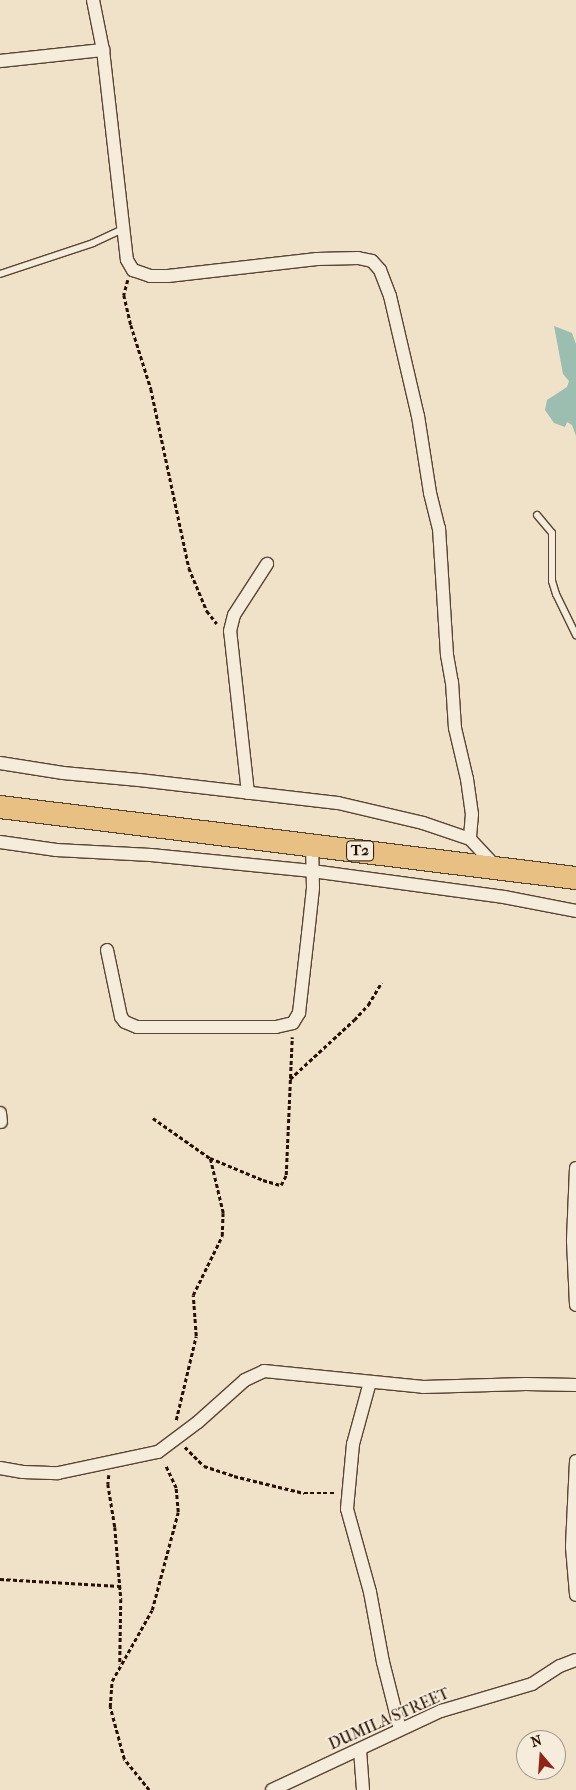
<!DOCTYPE html>
<style>
body{margin:0}
#map{position:relative;width:576px;height:1790px;overflow:hidden;background:#f0e1c9;font-family:"IM FELL French Canon",serif}
div>[style]{position:absolute}
.water>*{inset:0;background:#9bbeb0}
.path>*{height:2.5px;margin-top:-1.25px;transform-origin:0;background:repeating-linear-gradient(90deg,#271000 0 4px,transparent 0 6.5px)}
.roads{filter:drop-shadow(1px 0 #594432) drop-shadow(-1px 0 #594432) drop-shadow(0 1px #594432) drop-shadow(0 -1px #594432)}
.lane>*{height:6px;margin:-3px;padding:0 3px;transform-origin:3px;border-radius:3px;background:#f5ecdc}
.street>*{height:12px;margin:-6px;padding:0 6px;transform-origin:6px;border-radius:6px;background:#f5ecdc}
.highway>*{height:22px;margin:-11px;padding:0 11px;transform-origin:11px;border-radius:11px;background:#e8c084}
span{translate:-50% -50%;white-space:nowrap;text-align:center;line-height:1.15;-webkit-text-stroke:4px #f5ecdc;paint-order:stroke}
.shield-label span{padding:1px 4px;background:#f5ecdc;border:1px solid;border-radius:4px;-webkit-text-stroke-width:0}
.shield-label{font-size:15px;color:#271000;font-weight:700}
.street-label{font-size:16px;color:#271000}
.north{position:absolute;left:516px;top:1730px;width:50px;height:50px;box-sizing:border-box;background:#f5ecdc;border:1px solid #a39484;border-radius:50%;rotate:342deg;font-size:14px;font-weight:700;line-height:20px;text-align:center;color:#271000}
.north::after{content:'';display:block;margin:auto;width:18px;height:22px;background:#8f2418;clip-path:polygon(50% 0,100% 100%,50% 72%,0 100%)}
</style>
<div id="map">
<div class="water">
<div style="clip-path:polygon(554px 326px,572px 333px,576px 344px,576px 436px,572px 425px,567px 422px,565px 427px,554px 423px,545px 410px,547px 400px,567px 387px,569px 381px,563px 374px)"></div>
</div>
<div class="path">
<div style="left:128px;top:280px;width:16px;rotate:105deg"></div>
<div style="left:124px;top:295px;width:31px;rotate:77deg"></div>
<div style="left:131px;top:325px;width:67px;rotate:72.6deg"></div>
<div style="left:151px;top:389px;width:183px;rotate:78deg"></div>
<div style="left:189px;top:568px;width:47px;rotate:67.3deg"></div>
<div style="left:207px;top:611px;width:16px;rotate:52deg"></div>
<div style="left:290px;top:1079px;width:87px;rotate:-42.7deg"></div>
<div style="left:354px;top:1020px;width:21px;rotate:-47deg"></div>
<div style="left:368px;top:1005px;width:26px;rotate:-59deg"></div>
<div style="left:153px;top:1118px;width:70px;rotate:35.1deg"></div>
<div style="left:210px;top:1158px;width:57px;rotate:22.5deg"></div>
<div style="left:263px;top:1180px;width:19px;rotate:16deg"></div>
<div style="left:281px;top:1185px;width:11px;rotate:-63deg"></div>
<div style="left:286px;top:1175px;width:138px;rotate:-87.5deg"></div>
<div style="left:176px;top:1420px;width:86px;rotate:-76.6deg"></div>
<div style="left:196px;top:1336px;width:41px;rotate:-94.2deg"></div>
<div style="left:193px;top:1295px;width:66px;rotate:-63.8deg"></div>
<div style="left:222px;top:1236px;width:23px;rotate:-88deg"></div>
<div style="left:223px;top:1213px;width:57px;rotate:-103.3deg"></div>
<div style="left:185px;top:1447px;width:27px;rotate:45deg"></div>
<div style="left:204px;top:1466px;width:32px;rotate:18deg"></div>
<div style="left:234px;top:1476px;width:72px;rotate:13.7deg"></div>
<div style="left:304px;top:1493px;width:32px"></div>
<div style="left:109px;top:1475px;width:9px;rotate:96deg"></div>
<div style="left:108px;top:1484px;width:44px;rotate:80.8deg"></div>
<div style="left:115px;top:1527px;width:72px;rotate:85.2deg"></div>
<div style="left:121px;top:1599px;width:65px;rotate:90.9deg"></div>
<div style="left:0;top:1579px;width:120px;rotate:3.3deg"></div>
<div style="left:149px;top:1790px;width:40px;rotate:-129deg"></div>
<div style="left:124px;top:1759px;width:54px;rotate:-105.1deg"></div>
<div style="left:110px;top:1707px;width:26px;rotate:-86deg"></div>
<div style="left:112px;top:1681px;width:81px;rotate:-60.6deg"></div>
<div style="left:152px;top:1610px;width:101px;rotate:-75.1deg"></div>
<div style="left:178px;top:1512px;width:24px;rotate:-95deg"></div>
<div style="left:176px;top:1488px;width:26px;rotate:-115deg"></div>
</div>
<div class="roads">
<div class="lane">
<div style="left:0;top:274px;width:98px;rotate:-18.4deg"></div>
<div style="left:93px;top:243px;width:33px;rotate:-25deg"></div>
<div style="left:537px;top:515px;width:23px;rotate:50deg"></div>
<div style="left:552px;top:533px;width:48px;rotate:90deg"></div>
<div style="left:552px;top:581px;width:14px;rotate:73deg"></div>
<div style="left:556px;top:594px;width:46px;rotate:64deg"></div>
</div>
<div class="street">
<div style="left:93px;top:0;width:51px;rotate:78.7deg"></div>
<div style="left:103px;top:50px;width:211px;rotate:83.5deg"></div>
<div style="left:127px;top:260px;width:12px;rotate:59deg"></div>
<div style="left:133px;top:270px;width:18px;rotate:19deg"></div>
<div style="left:150px;top:276px;width:18px"></div>
<div style="left:168px;top:276px;width:150px;rotate:-6.5deg"></div>
<div style="left:317px;top:259px;width:41px;rotate:-1.4deg"></div>
<div style="left:358px;top:258px;width:14px;rotate:12deg"></div>
<div style="left:372px;top:261px;width:12px;rotate:48deg"></div>
<div style="left:380px;top:270px;width:28px;rotate:69deg"></div>
<div style="left:390px;top:296px;width:123px;rotate:76.9deg"></div>
<div style="left:418px;top:416px;width:78px;rotate:81.1deg"></div>
<div style="left:430px;top:493px;width:36px;rotate:76deg"></div>
<div style="left:439px;top:528px;width:127px;rotate:86.4deg"></div>
<div style="left:447px;top:655px;width:27px;rotate:80deg"></div>
<div style="left:452px;top:682px;width:46px;rotate:86.3deg"></div>
<div style="left:455px;top:728px;width:52px;rotate:76.8deg"></div>
<div style="left:467px;top:779px;width:35px;rotate:82deg"></div>
<div style="left:472px;top:814px;width:25px;rotate:95deg"></div>
<div style="left:0;top:61px;width:104px;rotate:-6.1deg"></div>
<div style="left:0;top:763px;width:64px;rotate:9deg"></div>
<div style="left:63px;top:773px;width:76px;rotate:5.3deg"></div>
<div style="left:139px;top:780px;width:200px;rotate:6.6deg"></div>
<div style="left:338px;top:803px;width:87px;rotate:13.2deg"></div>
<div style="left:423px;top:823px;width:50px;rotate:18.8deg"></div>
<div style="left:470px;top:839px;width:40px;rotate:47deg"></div>
<div style="left:248px;top:793px;width:163px;rotate:-96.3deg"></div>
<div style="left:230px;top:631px;width:16px;rotate:-76deg"></div>
<div style="left:234px;top:615px;width:61px;rotate:-57.1deg"></div>
<div style="left:0;top:842px;width:57px;rotate:8.1deg"></div>
<div style="left:56px;top:850px;width:95px;rotate:3deg"></div>
<div style="left:151px;top:855px;width:162px;rotate:5.7deg"></div>
<div style="left:312px;top:871px;width:194px;rotate:7.7deg"></div>
<div style="left:504px;top:897px;width:73px;rotate:11deg"></div>
<div style="left:107px;top:950px;width:68px;rotate:78.2deg"></div>
<div style="left:121px;top:1017px;width:6px;rotate:51deg"></div>
<div style="left:125px;top:1022px;width:13px;rotate:23deg"></div>
<div style="left:137px;top:1027px;width:139px"></div>
<div style="left:276px;top:1027px;width:17px;rotate:-13deg"></div>
<div style="left:293px;top:1023px;width:12px;rotate:-59deg"></div>
<div style="left:299px;top:1013px;width:80px;rotate:-83.5deg"></div>
<div style="left:308px;top:934px;width:46px;rotate:-83.8deg"></div>
<div style="left:313px;top:888px;width:44px;rotate:-91.3deg"></div>
<div style="left:0;top:1113px;width:9px;rotate:84deg"></div>
<div style="left:576px;top:1168px;width:73px;rotate:92.4deg"></div>
<div style="left:573px;top:1241px;width:64px;rotate:87.3deg"></div>
<div style="left:370px;top:1382px;width:64px;rotate:105.3deg"></div>
<div style="left:353px;top:1444px;width:65px;rotate:95.3deg"></div>
<div style="left:347px;top:1509px;width:86px;rotate:74.5deg"></div>
<div style="left:370px;top:1592px;width:71px;rotate:79.5deg"></div>
<div style="left:383px;top:1662px;width:69px;rotate:75.8deg"></div>
<div style="left:576px;top:1461px;width:86px;rotate:92.7deg"></div>
<div style="left:572px;top:1547px;width:48px;rotate:85.2deg"></div>
<div style="left:0;top:1468px;width:23px;rotate:10deg"></div>
<div style="left:23px;top:1472px;width:35px;rotate:2deg"></div>
<div style="left:58px;top:1473px;width:102px;rotate:-11.9deg"></div>
<div style="left:158px;top:1452px;width:50px;rotate:-36.9deg"></div>
<div style="left:198px;top:1422px;width:63px;rotate:-41.8deg"></div>
<div style="left:245px;top:1380px;width:21px;rotate:-25deg"></div>
<div style="left:264px;top:1371px;width:160px;rotate:5.7deg"></div>
<div style="left:423px;top:1387px;width:103px;rotate:-1.7deg"></div>
<div style="left:526px;top:1384px;width:50px;rotate:1.1deg"></div>
<div style="left:360px;top:1750px;width:40px;rotate:85.7deg"></div>
<div style="left:272px;top:1790px;width:187px;rotate:-25.1deg"></div>
<div style="left:441px;top:1711px;width:95px;rotate:-16.5deg"></div>
<div style="left:532px;top:1684px;width:33px;rotate:-33deg"></div>
<div style="left:560px;top:1666px;width:17px;rotate:-21deg"></div>
</div>
<div class="highway">
<div style="left:0;top:807px;width:580px;rotate:7.03deg"></div>
</div>
</div>
<div class="shield-label">
<span style="left:360px;top:851px">T2</span>
</div>
<div class="street-label">
<span style="left:389px;top:1719px;rotate:-24deg">DUMILA STREET</span>
</div>
<div class="north">N</div>
</div>
